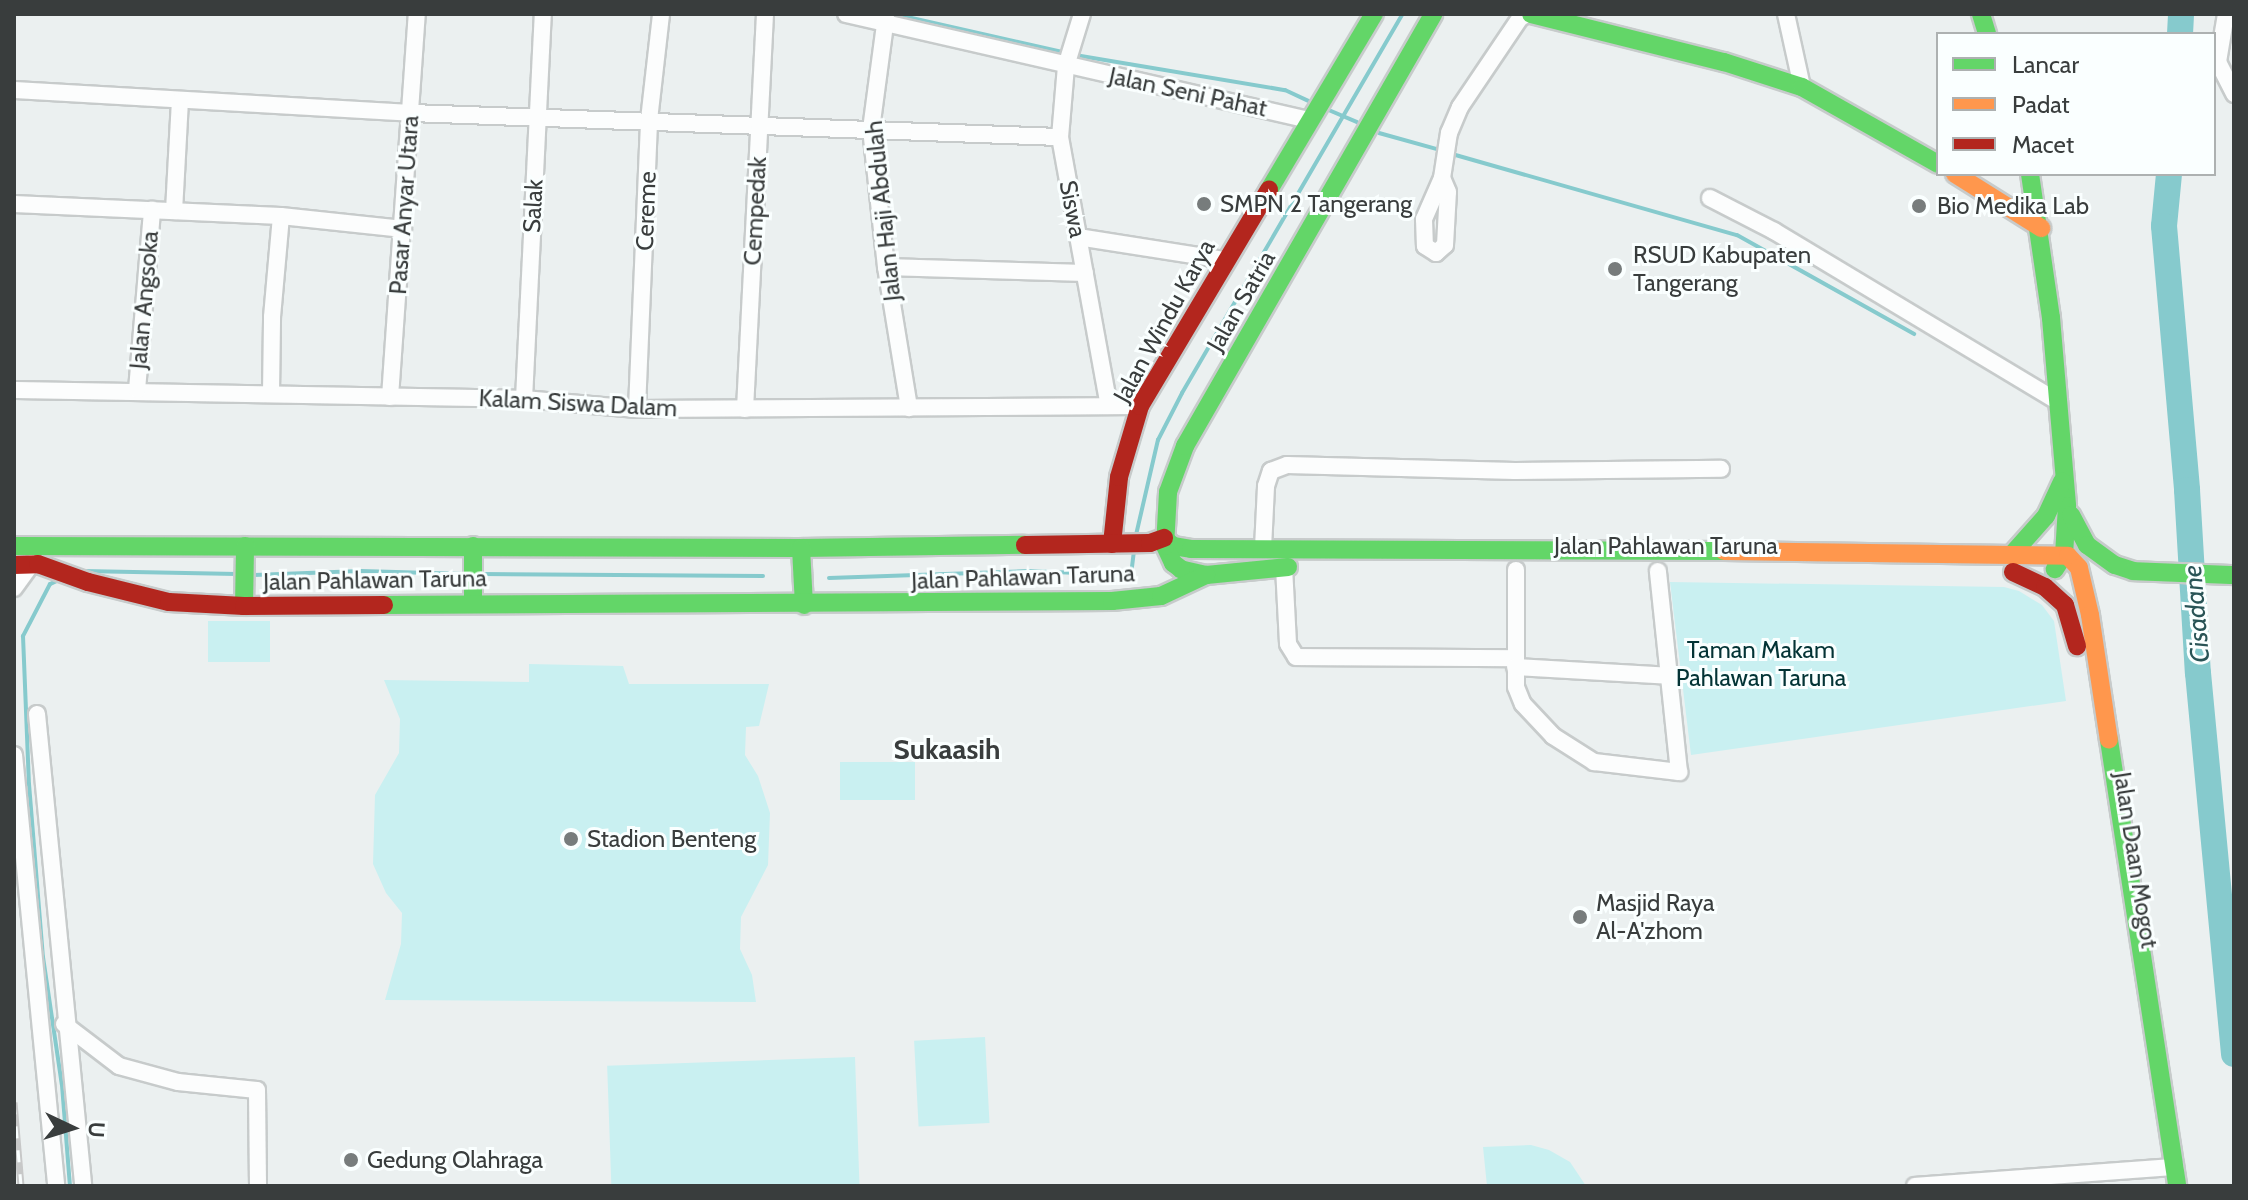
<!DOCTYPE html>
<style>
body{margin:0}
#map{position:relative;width:2248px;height:1200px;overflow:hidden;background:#ebf0f0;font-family:Cabin,sans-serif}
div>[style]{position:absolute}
.green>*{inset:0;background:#c9f0f1;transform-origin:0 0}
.stream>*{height:4px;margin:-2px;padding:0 2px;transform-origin:2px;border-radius:2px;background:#86cacd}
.river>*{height:26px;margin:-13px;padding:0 13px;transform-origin:13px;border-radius:13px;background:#86cacd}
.roads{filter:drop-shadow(2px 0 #c7cbcb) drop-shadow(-2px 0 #c7cbcb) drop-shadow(0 2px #c7cbcb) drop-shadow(0 -2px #c7cbcb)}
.street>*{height:16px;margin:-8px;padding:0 8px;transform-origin:8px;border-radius:8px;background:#fcfdfd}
.fast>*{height:18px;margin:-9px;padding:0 9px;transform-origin:9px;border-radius:9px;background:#63d668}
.slow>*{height:18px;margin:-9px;padding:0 9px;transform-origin:9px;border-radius:9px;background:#ff974d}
.jam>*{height:18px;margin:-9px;padding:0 9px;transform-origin:9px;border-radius:9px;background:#b3261e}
.rail>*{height:7px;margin-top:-3.5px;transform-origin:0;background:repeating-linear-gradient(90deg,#faffff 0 12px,#c7c8c8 0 24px);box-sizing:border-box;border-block:2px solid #c7c8c8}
.dots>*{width:22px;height:22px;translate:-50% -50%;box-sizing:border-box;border:4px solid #faffff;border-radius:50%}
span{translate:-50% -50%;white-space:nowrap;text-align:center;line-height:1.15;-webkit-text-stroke:6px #faffff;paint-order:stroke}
.street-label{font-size:24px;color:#393d3d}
.poi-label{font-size:24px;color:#393d3d}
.left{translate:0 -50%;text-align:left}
.park-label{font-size:24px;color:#033335}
.water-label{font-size:26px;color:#295456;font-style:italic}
.quarter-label{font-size:28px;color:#393d3d;font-weight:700}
.frame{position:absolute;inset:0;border:16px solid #393d3d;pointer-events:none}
.legend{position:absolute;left:1936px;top:32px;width:280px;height:144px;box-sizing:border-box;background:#faffff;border:2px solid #adb1b1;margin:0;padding:10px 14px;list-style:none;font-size:24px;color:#393d3d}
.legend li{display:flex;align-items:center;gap:16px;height:40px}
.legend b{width:40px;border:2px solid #adb1b1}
.north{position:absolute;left:32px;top:1088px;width:80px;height:80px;-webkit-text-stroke:6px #faffff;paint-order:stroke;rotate:94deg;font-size:22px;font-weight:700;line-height:32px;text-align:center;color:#393d3d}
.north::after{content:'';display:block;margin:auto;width:28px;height:36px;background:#393d3d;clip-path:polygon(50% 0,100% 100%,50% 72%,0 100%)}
</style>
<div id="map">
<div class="green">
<div style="clip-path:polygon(1670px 582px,2004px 587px,2019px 591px,2042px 605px,2054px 621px,2066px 701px,1691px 755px)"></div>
<div style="left:208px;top:621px;width:62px;height:41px"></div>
<div style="clip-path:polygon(529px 664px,623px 666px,629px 684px,769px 684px,759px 726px,746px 727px,745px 755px,758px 776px,770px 813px,768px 865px,741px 917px,740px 949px,752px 975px,756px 1002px,385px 1000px,401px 944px,402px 913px,386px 893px,373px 864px,375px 795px,399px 753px,400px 719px,384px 680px,529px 682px)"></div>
<div style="left:840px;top:762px;width:75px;height:38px"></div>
<div style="left:985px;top:1037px;width:86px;height:71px;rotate:87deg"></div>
<div style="left:855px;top:1057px;width:129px;height:248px;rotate:88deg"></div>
<div style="clip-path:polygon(1531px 1145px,1549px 1150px,1570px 1162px,1586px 1186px,1487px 1186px,1483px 1147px)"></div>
</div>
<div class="stream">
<div style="left:894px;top:14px;width:177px;rotate:12.7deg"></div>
<div style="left:1075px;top:55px;width:213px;rotate:9.5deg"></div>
<div style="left:1285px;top:90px;width:31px;rotate:25deg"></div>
<div style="left:1324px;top:108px;width:36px;rotate:23deg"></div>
<div style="left:1379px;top:133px;width:63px;rotate:15.6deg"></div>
<div style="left:1452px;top:154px;width:296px;rotate:15.9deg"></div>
<div style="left:1737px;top:235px;width:203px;rotate:29.2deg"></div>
<div style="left:1136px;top:535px;width:98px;rotate:-77deg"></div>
<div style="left:1158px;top:440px;width:53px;rotate:-62.9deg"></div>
<div style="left:1182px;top:393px;width:439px;rotate:-59.8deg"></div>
<div style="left:82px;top:571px;width:155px;rotate:1.1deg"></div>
<div style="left:481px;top:574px;width:282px;rotate:0.4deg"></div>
<div style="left:254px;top:575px;width:107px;rotate:-2.1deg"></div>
<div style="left:361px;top:571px;width:104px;rotate:1.7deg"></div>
<div style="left:829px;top:578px;width:199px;rotate:-2deg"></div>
<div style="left:1028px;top:571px;width:103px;rotate:2.2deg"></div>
<div style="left:1131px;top:575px;width:23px;rotate:-83deg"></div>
<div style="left:59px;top:580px;width:10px;rotate:156deg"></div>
<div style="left:50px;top:584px;width:59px;rotate:117.4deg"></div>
<div style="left:23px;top:636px;width:148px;rotate:87.7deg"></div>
<div style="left:29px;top:784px;width:174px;rotate:85.4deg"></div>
<div style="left:43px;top:957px;width:129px;rotate:81.6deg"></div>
<div style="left:62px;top:1085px;width:101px;rotate:85.5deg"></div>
</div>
<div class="river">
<div style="left:2180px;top:34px;width:20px;rotate:-87deg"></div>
<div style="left:2169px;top:174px;width:52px;rotate:95.5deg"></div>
<div style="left:2164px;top:226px;width:265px;rotate:85deg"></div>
<div style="left:2187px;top:490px;width:183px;rotate:86.6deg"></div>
<div style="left:2198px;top:673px;width:383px;rotate:84.6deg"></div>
</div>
<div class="roads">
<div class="street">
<div style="left:846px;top:14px;width:476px;rotate:12.9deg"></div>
<div style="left:1082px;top:14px;width:54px;rotate:107.1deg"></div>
<div style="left:1066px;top:66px;width:71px;rotate:94.8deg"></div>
<div style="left:1060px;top:137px;width:273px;rotate:79.7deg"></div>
<div style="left:1786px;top:14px;width:75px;rotate:77.6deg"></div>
<div style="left:2226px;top:14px;width:49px;rotate:99.5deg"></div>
<div style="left:2218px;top:62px;width:36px;rotate:63deg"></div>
<div style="left:886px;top:17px;width:113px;rotate:97.6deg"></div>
<div style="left:871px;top:129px;width:139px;rotate:83.8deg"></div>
<div style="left:886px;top:267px;width:143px;rotate:80.7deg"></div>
<div style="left:14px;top:90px;width:398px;rotate:3.3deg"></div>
<div style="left:411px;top:113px;width:649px;rotate:2.12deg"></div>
<div style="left:1442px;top:178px;width:45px;rotate:113.7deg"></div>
<div style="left:1424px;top:219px;width:27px;rotate:88deg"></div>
<div style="left:1425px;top:246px;width:13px;rotate:32deg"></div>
<div style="left:1436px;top:253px;width:12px;rotate:-42deg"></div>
<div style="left:1445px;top:245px;width:53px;rotate:-86.8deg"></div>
<div style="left:1448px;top:192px;width:15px;rotate:-113deg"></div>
<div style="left:1442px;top:178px;width:46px;rotate:-81.2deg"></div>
<div style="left:1449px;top:133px;width:28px;rotate:-67deg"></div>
<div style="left:1460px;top:107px;width:107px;rotate:-56deg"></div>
<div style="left:1520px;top:18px;width:8px;rotate:-30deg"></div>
<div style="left:1710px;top:198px;width:72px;rotate:27.3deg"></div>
<div style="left:1774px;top:231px;width:332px;rotate:31deg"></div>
<div style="left:14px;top:204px;width:267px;rotate:2.6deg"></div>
<div style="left:281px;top:216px;width:123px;rotate:6.1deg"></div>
<div style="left:174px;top:211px;width:110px;rotate:-86.9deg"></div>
<div style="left:1078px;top:237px;width:149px;rotate:8.9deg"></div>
<div style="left:886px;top:267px;width:199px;rotate:1.7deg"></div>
<div style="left:16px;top:390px;width:508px;rotate:1.01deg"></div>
<div style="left:524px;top:399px;width:113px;rotate:5.1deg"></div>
<div style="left:637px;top:409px;width:503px;rotate:-0.34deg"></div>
<div style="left:137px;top:390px;width:181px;rotate:-85.2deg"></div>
<div style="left:271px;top:393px;width:76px;rotate:-89.2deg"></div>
<div style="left:272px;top:317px;width:101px;rotate:-84.9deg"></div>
<div style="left:390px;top:397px;width:384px;rotate:-86deg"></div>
<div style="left:524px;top:399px;width:385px;rotate:-87.2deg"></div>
<div style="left:637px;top:409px;width:289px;rotate:-87.6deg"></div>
<div style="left:649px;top:120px;width:107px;rotate:-83.5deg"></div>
<div style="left:745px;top:409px;width:396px;rotate:-87.1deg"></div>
<div style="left:1263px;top:548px;width:62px;rotate:-87.2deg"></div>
<div style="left:1266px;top:486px;width:16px;rotate:-72deg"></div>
<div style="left:1271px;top:471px;width:17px;rotate:-21deg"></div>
<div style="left:1287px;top:465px;width:228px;rotate:1.5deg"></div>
<div style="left:1515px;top:471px;width:206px;rotate:-0.6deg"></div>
<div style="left:1284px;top:567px;width:77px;rotate:87deg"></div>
<div style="left:1288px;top:644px;width:15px;rotate:58deg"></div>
<div style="left:1296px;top:657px;width:218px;rotate:0.3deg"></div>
<div style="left:1516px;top:570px;width:117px;rotate:90deg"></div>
<div style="left:1516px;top:687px;width:18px;rotate:68deg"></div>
<div style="left:1523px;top:704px;width:44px;rotate:46.8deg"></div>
<div style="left:1553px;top:736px;width:49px;rotate:32.4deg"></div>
<div style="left:1594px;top:762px;width:86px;rotate:6.7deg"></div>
<div style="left:1679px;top:772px;width:202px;rotate:-96deg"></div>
<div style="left:14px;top:588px;width:31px;rotate:-54deg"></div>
<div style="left:1515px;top:667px;width:154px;rotate:3.3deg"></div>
<div style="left:37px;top:714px;width:474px;rotate:84.4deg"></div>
<div style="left:14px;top:755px;width:433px;rotate:84.4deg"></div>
<div style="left:64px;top:1024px;width:69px;rotate:37.4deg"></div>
<div style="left:119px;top:1066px;width:61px;rotate:15.2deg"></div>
<div style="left:178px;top:1082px;width:79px;rotate:5.8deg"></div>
<div style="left:257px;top:1090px;width:96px;rotate:89.4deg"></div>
<div style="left:1915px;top:1186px;width:261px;rotate:-4.2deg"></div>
</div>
<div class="fast">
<div style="left:1531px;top:14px;width:199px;rotate:14deg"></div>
<div style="left:1724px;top:62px;width:82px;rotate:17.8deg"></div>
<div style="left:1802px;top:87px;width:156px;rotate:29.5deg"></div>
<div style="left:1981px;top:14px;width:21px;rotate:73deg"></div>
<div style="left:2030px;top:174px;width:146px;rotate:81.7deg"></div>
<div style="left:2051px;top:318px;width:189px;rotate:85.1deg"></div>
<div style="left:2067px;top:506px;width:49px;rotate:93.5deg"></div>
<div style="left:2064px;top:555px;width:17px;rotate:123deg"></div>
<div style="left:1269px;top:190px;width:205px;rotate:-59.2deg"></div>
<div style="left:2071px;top:515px;width:34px;rotate:62deg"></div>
<div style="left:2087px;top:545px;width:34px;rotate:36deg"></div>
<div style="left:2115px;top:565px;width:19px;rotate:18deg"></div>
<div style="left:2133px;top:571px;width:101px;rotate:2.3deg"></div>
<div style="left:1164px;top:538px;width:12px;rotate:42deg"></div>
<div style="left:1173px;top:546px;width:18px;rotate:9deg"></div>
<div style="left:1191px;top:549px;width:533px;rotate:0.21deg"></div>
<div style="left:14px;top:546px;width:787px;rotate:0.15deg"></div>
<div style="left:801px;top:548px;width:224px;rotate:-0.8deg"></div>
<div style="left:473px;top:546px;width:56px;rotate:90deg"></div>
<div style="left:801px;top:548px;width:57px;rotate:87deg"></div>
<div style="left:2014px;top:552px;width:48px;rotate:-48.4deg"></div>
<div style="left:2046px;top:516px;width:38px;rotate:-65deg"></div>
<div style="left:1288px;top:567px;width:82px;rotate:174.4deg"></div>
<div style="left:1206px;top:575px;width:26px;rotate:-167deg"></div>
<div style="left:1181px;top:569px;width:10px;rotate:-143deg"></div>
<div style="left:1173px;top:563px;width:19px;rotate:-115deg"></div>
<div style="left:1165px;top:546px;width:54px;rotate:-86.8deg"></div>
<div style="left:1168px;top:492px;width:49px;rotate:-69.7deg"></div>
<div style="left:1185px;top:446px;width:498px;rotate:-60.1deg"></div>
<div style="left:384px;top:605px;width:728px;rotate:-0.31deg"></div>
<div style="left:1112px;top:601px;width:49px;rotate:-5.8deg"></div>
<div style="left:1161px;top:596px;width:50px;rotate:-25deg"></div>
<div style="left:244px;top:606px;width:60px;rotate:-89deg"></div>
<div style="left:2109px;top:740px;width:451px;rotate:81.3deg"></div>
</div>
<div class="slow">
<div style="left:1955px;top:174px;width:102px;rotate:32.1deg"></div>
<div style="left:1724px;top:551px;width:344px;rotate:0.8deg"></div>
<div style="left:2068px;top:556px;width:16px;rotate:47deg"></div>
<div style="left:2079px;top:568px;width:48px;rotate:76.8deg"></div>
<div style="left:2090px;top:615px;width:126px;rotate:81.4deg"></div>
</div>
<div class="jam">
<div style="left:1112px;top:544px;width:67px;rotate:-84deg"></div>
<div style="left:1119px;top:477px;width:74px;rotate:-73.5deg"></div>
<div style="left:1140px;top:406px;width:252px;rotate:-59.2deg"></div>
<div style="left:1025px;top:545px;width:125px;rotate:-0.9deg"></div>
<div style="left:1150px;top:543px;width:15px;rotate:-20deg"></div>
<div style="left:14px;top:565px;width:24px;rotate:-2deg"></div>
<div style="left:38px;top:564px;width:53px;rotate:19.8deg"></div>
<div style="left:88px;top:582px;width:83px;rotate:13.9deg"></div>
<div style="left:169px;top:602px;width:75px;rotate:3.1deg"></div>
<div style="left:244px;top:606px;width:140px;rotate:-0.4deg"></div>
<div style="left:2013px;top:572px;width:35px;rotate:25deg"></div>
<div style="left:2045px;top:587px;width:27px;rotate:42deg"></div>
<div style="left:2065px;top:605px;width:43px;rotate:73.7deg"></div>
</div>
</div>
<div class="rail">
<div style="left:14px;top:1102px;width:84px;rotate:85.2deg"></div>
</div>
<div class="dots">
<div style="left:1204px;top:204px;background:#777c7c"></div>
<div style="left:1919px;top:206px;background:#777c7c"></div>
<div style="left:1615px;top:269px;background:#777c7c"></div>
<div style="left:571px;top:839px;background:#777c7c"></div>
<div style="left:1580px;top:917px;background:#777c7c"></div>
<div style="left:351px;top:1160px;background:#777c7c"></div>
</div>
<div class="street-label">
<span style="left:1188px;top:92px;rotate:12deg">Jalan Seni Pahat</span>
<span style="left:404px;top:205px;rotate:-86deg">Pasar Anyar Utara</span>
<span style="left:533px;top:206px;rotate:-87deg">Salak</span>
<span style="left:1073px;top:209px;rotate:79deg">Siswa</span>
<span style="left:646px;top:211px;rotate:-88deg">Cereme</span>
<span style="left:755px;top:211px;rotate:-87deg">Cempedak</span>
<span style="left:883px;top:211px;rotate:-96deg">Jalan Haji Abdulah</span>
<span style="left:144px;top:300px;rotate:-85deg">Jalan Angsoka</span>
<span style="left:1241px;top:301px;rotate:-60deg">Jalan Satria</span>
<span style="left:1164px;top:321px;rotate:-61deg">Jalan Windu Karya</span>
<span style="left:578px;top:403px;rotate:3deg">Kalam Siswa Dalam</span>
<span style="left:1666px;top:546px">Jalan Pahlawan Taruna</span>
<span style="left:1023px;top:577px;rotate:-2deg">Jalan Pahlawan Taruna</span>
<span style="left:375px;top:580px;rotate:-1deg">Jalan Pahlawan Taruna</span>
<span style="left:2136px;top:860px;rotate:81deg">Jalan Daan Mogot</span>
</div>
<div class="poi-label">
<span class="left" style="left:1220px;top:204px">SMPN 2 Tangerang</span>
<span class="left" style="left:1937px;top:206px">Bio Medika Lab</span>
<span class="left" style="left:1633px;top:269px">RSUD Kabupaten<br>Tangerang</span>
<span class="left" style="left:587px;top:839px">Stadion Benteng</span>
<span class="left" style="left:1596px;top:917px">Masjid Raya<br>Al-A'zhom</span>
<span class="left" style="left:367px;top:1160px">Gedung Olahraga</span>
</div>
<div class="park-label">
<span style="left:1761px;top:664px">Taman Makam<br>Pahlawan Taruna</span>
</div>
<div class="water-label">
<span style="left:2197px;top:614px;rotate:-95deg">Cisadane</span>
</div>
<div class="quarter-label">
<span style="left:947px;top:749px">Sukaasih</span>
</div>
<div class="frame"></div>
<ul class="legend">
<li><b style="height:10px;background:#63d668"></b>Lancar</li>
<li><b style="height:10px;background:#ff974d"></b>Padat</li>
<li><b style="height:10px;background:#b3261e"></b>Macet</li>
</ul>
<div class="north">U</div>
</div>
